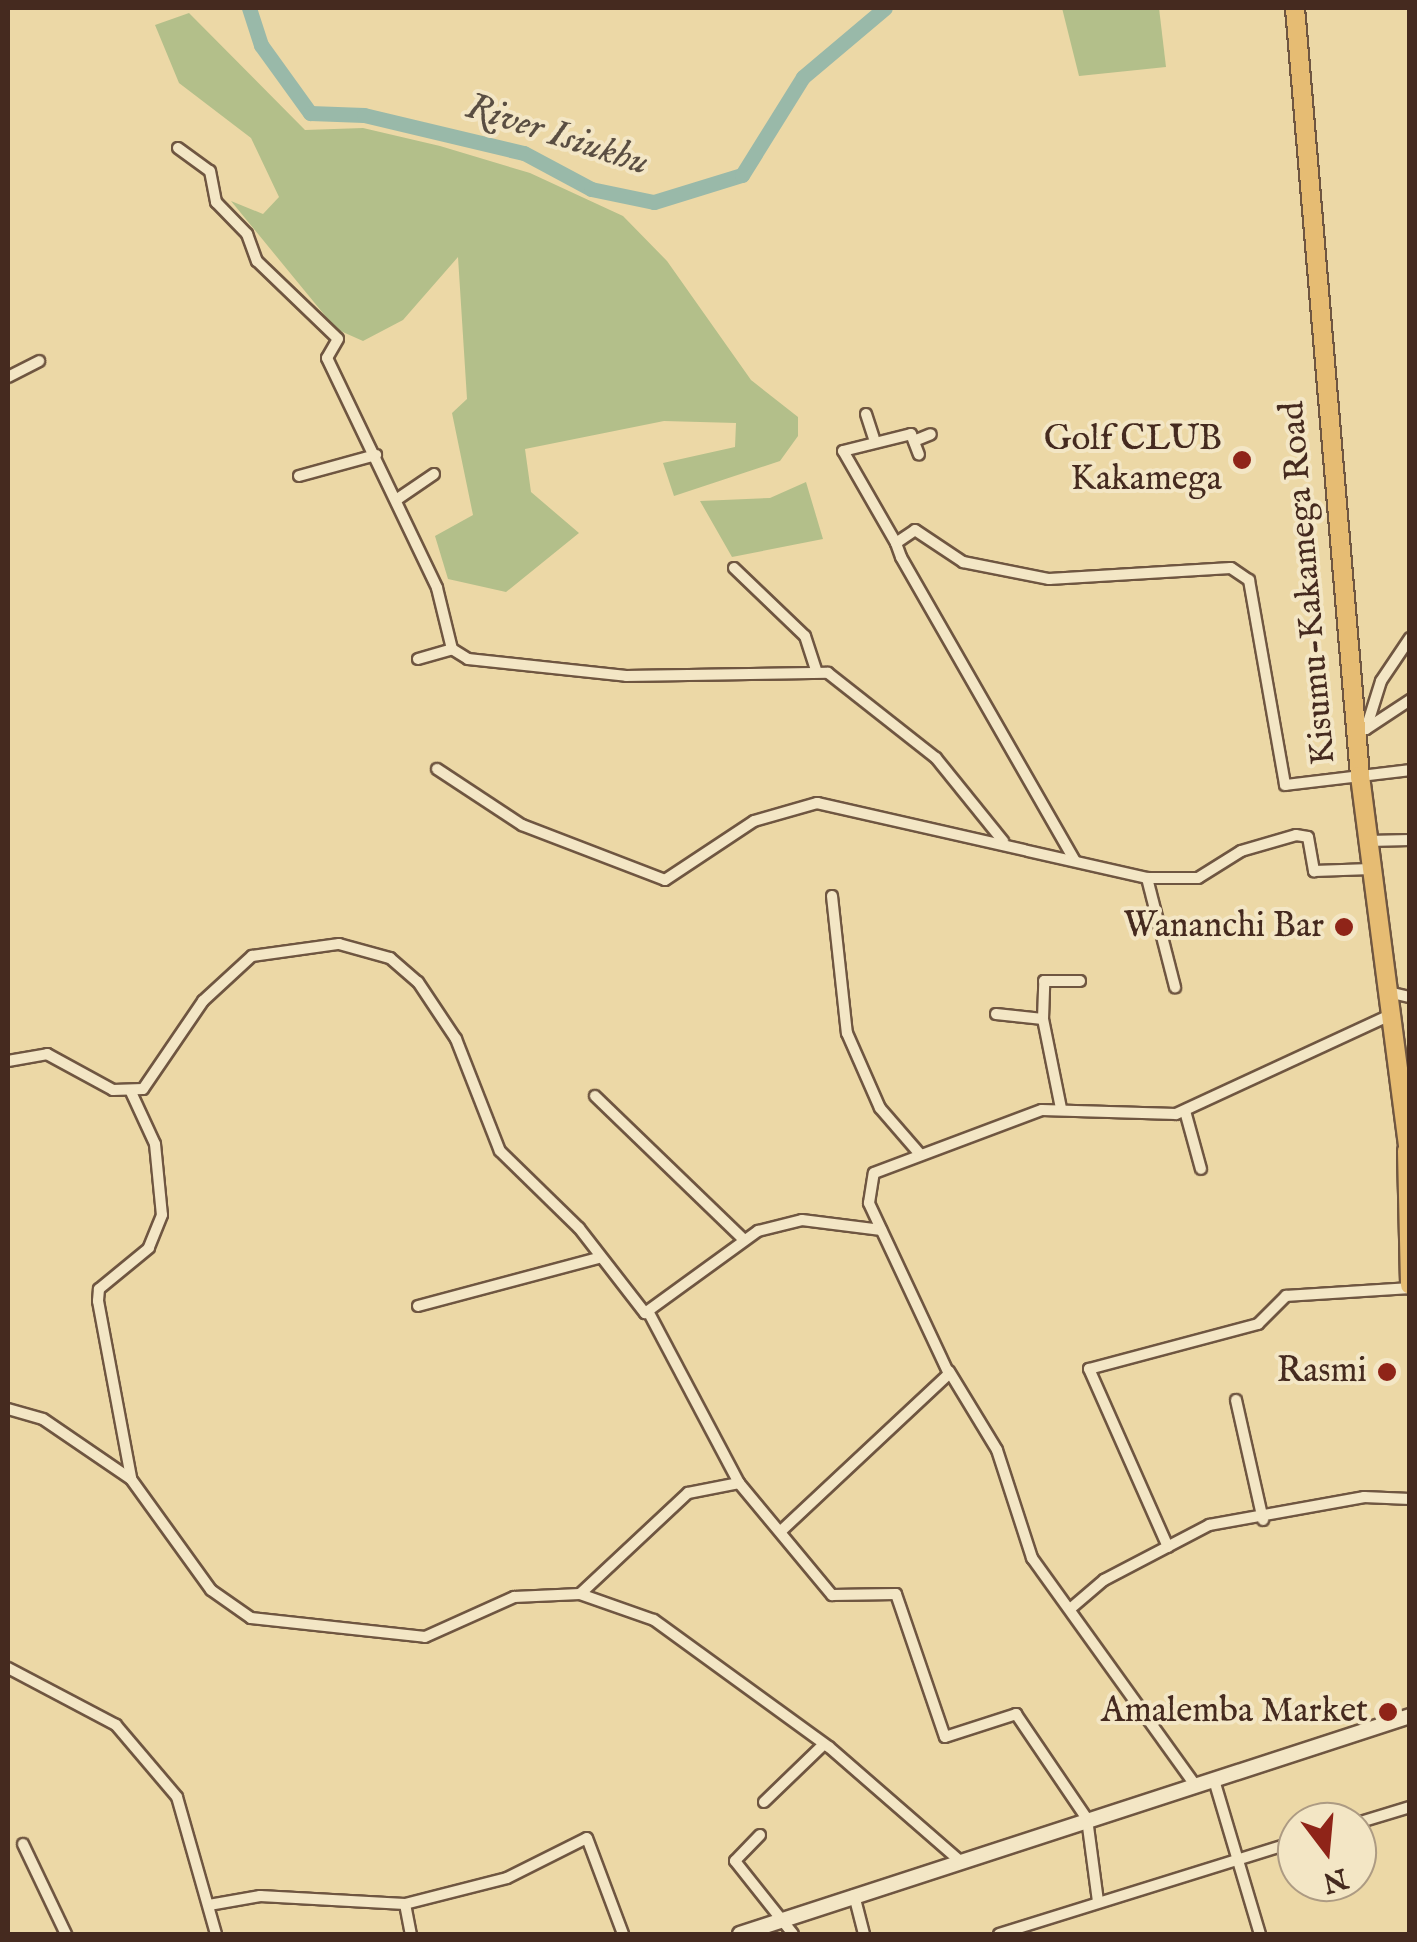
<!DOCTYPE html>
<style>
body{margin:0}
#map{position:relative;width:1417px;height:1942px;overflow:hidden;background:#ecd8a6;font-family:"IM FELL English",serif}
div>[style]{position:absolute}
.green>*{inset:0;background:#b3bf8a}
.river>*{height:15px;margin:-7.5px;padding:0 7.5px;transform-origin:7.5px;border-radius:7.5px;background:#99b9a9}
.roads{filter:drop-shadow(2px 0 #6f5641) drop-shadow(-2px 0 #6f5641) drop-shadow(0 2px #6f5641) drop-shadow(0 -2px #6f5641)}
.street>*{height:10px;margin:-5px;padding:0 5px;transform-origin:5px;border-radius:5px;background:#f3e6c5}
.secondary>*{height:14px;margin:-7px;padding:0 7px;transform-origin:7px;border-radius:7px;background:#f3e6c5}
.highway>*{height:18px;margin:-9px;padding:0 9px;transform-origin:9px;border-radius:9px;background:#e6bc73}
.dots>*{width:28px;height:28px;translate:-50% -50%;box-sizing:border-box;border:5px solid #f3e6c5;border-radius:50%}
span{translate:-50% -50%;white-space:nowrap;text-align:center;line-height:1.15;-webkit-text-stroke:8px #f3e6c5;paint-order:stroke}
.poi-label{font-size:35px;color:#452a1f}
.right{translate:-100% -50%;text-align:right}
.street-label{font-size:35px;color:#452a1f}
.water-label{font-size:38px;color:#5a4e42;font-style:italic}
.frame{position:absolute;inset:0;border:10px solid #452a1f;pointer-events:none}
.north{position:absolute;left:1277px;top:1802px;width:100px;height:100px;box-sizing:border-box;background:#f3e6c5;border:2px solid #ad9b83;border-radius:50%;rotate:164deg;font-size:28px;font-weight:700;line-height:40px;text-align:center;color:#452a1f}
.north::after{content:'';display:block;margin:auto;width:35px;height:45px;background:#8f2418;clip-path:polygon(50% 0,100% 100%,50% 72%,0 100%)}
</style>
<div id="map">
<div class="green">
<div style="clip-path:polygon(1062px 8px,1159px 8px,1166px 67px,1079px 76px)"></div>
<div style="clip-path:polygon(189px 13px,305px 130px,363px 128px,440px 146px,530px 173px,623px 216px,667px 261px,751px 380px,798px 417px,798px 436px,780px 461px,674px 496px,663px 463px,735px 447px,736px 423px,664px 421px,525px 449px,531px 492px,579px 533px,506px 592px,448px 579px,435px 536px,473px 515px,452px 413px,467px 399px,458px 257px,403px 320px,363px 341px,336px 329px,231px 201px,263px 214px,279px 197px,251px 138px,179px 83px,155px 25px)"></div>
<div style="clip-path:polygon(806px 482px,823px 539px,732px 557px,700px 501px,770px 498px)"></div>
</div>
<div class="river">
<div style="left:249px;top:8px;width:39px;rotate:72deg"></div>
<div style="left:261px;top:45px;width:84px;rotate:54.2deg"></div>
<div style="left:310px;top:113px;width:54px;rotate:2.1deg"></div>
<div style="left:364px;top:115px;width:164px;rotate:13.4deg"></div>
<div style="left:524px;top:153px;width:76px;rotate:28.2deg"></div>
<div style="left:591px;top:189px;width:64px;rotate:11.7deg"></div>
<div style="left:654px;top:202px;width:92px;rotate:-17.1deg"></div>
<div style="left:742px;top:175px;width:115px;rotate:-58.1deg"></div>
<div style="left:803px;top:77px;width:107px;rotate:-40.1deg"></div>
</div>
<div class="roads">
<div class="street">
<div style="left:178px;top:148px;width:39px;rotate:36deg"></div>
<div style="left:210px;top:171px;width:32px;rotate:79deg"></div>
<div style="left:216px;top:202px;width:45px;rotate:45.9deg"></div>
<div style="left:247px;top:234px;width:29px;rotate:70deg"></div>
<div style="left:257px;top:261px;width:112px;rotate:43.9deg"></div>
<div style="left:338px;top:339px;width:22px;rotate:120deg"></div>
<div style="left:327px;top:358px;width:255px;rotate:64.4deg"></div>
<div style="left:437px;top:588px;width:63px;rotate:76.2deg"></div>
<div style="left:8px;top:377px;width:35px;rotate:-27deg"></div>
<div style="left:866px;top:414px;width:25px;rotate:72deg"></div>
<div style="left:914px;top:441px;width:18px;rotate:-22deg"></div>
<div style="left:299px;top:476px;width:80px;rotate:-15.3deg"></div>
<div style="left:396px;top:500px;width:46px;rotate:-34.4deg"></div>
<div style="left:896px;top:543px;width:106px;rotate:-119.9deg"></div>
<div style="left:843px;top:451px;width:70px;rotate:-14deg"></div>
<div style="left:911px;top:434px;width:22px;rotate:69deg"></div>
<div style="left:734px;top:568px;width:98px;rotate:43.8deg"></div>
<div style="left:805px;top:636px;width:38px;rotate:72deg"></div>
<div style="left:418px;top:659px;width:35px;rotate:-16deg"></div>
<div style="left:452px;top:649px;width:19px;rotate:32deg"></div>
<div style="left:468px;top:659px;width:159px;rotate:6.1deg"></div>
<div style="left:626px;top:676px;width:202px;rotate:-0.9deg"></div>
<div style="left:828px;top:673px;width:137px;rotate:38.2deg"></div>
<div style="left:936px;top:758px;width:107px;rotate:51.1deg"></div>
<div style="left:1366px;top:729px;width:50px;rotate:-72.6deg"></div>
<div style="left:1381px;top:681px;width:52px;rotate:-56deg"></div>
<div style="left:1366px;top:729px;width:53px;rotate:-33.4deg"></div>
<div style="left:437px;top:769px;width:102px;rotate:33.4deg"></div>
<div style="left:522px;top:825px;width:153px;rotate:21deg"></div>
<div style="left:665px;top:880px;width:107px;rotate:-33.5deg"></div>
<div style="left:754px;top:821px;width:66px;rotate:-15.9deg"></div>
<div style="left:817px;top:803px;width:338px;rotate:12.8deg"></div>
<div style="left:1147px;top:878px;width:51px"></div>
<div style="left:1198px;top:878px;width:51px;rotate:-32.1deg"></div>
<div style="left:1241px;top:851px;width:57px;rotate:-16.2deg"></div>
<div style="left:1296px;top:835px;width:12px;rotate:9deg"></div>
<div style="left:1308px;top:837px;width:35px;rotate:80deg"></div>
<div style="left:1314px;top:871px;width:57px;rotate:-2deg"></div>
<div style="left:1368px;top:841px;width:42px;rotate:-1.4deg"></div>
<div style="left:1075px;top:861px;width:350px;rotate:-119.8deg"></div>
<div style="left:901px;top:557px;width:15px;rotate:-110deg"></div>
<div style="left:896px;top:543px;width:23px;rotate:-34deg"></div>
<div style="left:915px;top:530px;width:58px;rotate:33.7deg"></div>
<div style="left:963px;top:562px;width:88px;rotate:11.2deg"></div>
<div style="left:1049px;top:579px;width:182px;rotate:-3.5deg"></div>
<div style="left:1231px;top:568px;width:22px;rotate:34deg"></div>
<div style="left:1249px;top:580px;width:208px;rotate:80deg"></div>
<div style="left:1285px;top:785px;width:126px;rotate:-6.8deg"></div>
<div style="left:1147px;top:878px;width:113px;rotate:75.6deg"></div>
<div style="left:832px;top:896px;width:138px;rotate:83.8deg"></div>
<div style="left:847px;top:1033px;width:82px;rotate:66.3deg"></div>
<div style="left:880px;top:1108px;width:60px;rotate:49.1deg"></div>
<div style="left:1388px;top:992px;width:23px;rotate:13deg"></div>
<div style="left:996px;top:1014px;width:47px;rotate:6.1deg"></div>
<div style="left:1043px;top:1019px;width:91px;rotate:78.6deg"></div>
<div style="left:1043px;top:1019px;width:38px;rotate:-88deg"></div>
<div style="left:1044px;top:981px;width:36px"></div>
<div style="left:8px;top:1061px;width:40px;rotate:-10deg"></div>
<div style="left:47px;top:1054px;width:75px;rotate:28.6deg"></div>
<div style="left:113px;top:1090px;width:30px;rotate:-2deg"></div>
<div style="left:143px;top:1089px;width:107px;rotate:-55.7deg"></div>
<div style="left:203px;top:1001px;width:67px;rotate:-42.6deg"></div>
<div style="left:252px;top:956px;width:88px;rotate:-7.9deg"></div>
<div style="left:339px;top:944px;width:53px;rotate:15.4deg"></div>
<div style="left:390px;top:958px;width:37px;rotate:41deg"></div>
<div style="left:418px;top:982px;width:69px;rotate:56.3deg"></div>
<div style="left:456px;top:1039px;width:120px;rotate:68.6deg"></div>
<div style="left:500px;top:1151px;width:110px;rotate:44.3deg"></div>
<div style="left:579px;top:1228px;width:108px;rotate:52.2deg"></div>
<div style="left:645px;top:1313px;width:140px;rotate:-36deg"></div>
<div style="left:758px;top:1231px;width:45px;rotate:-14deg"></div>
<div style="left:802px;top:1220px;width:80px;rotate:7.2deg"></div>
<div style="left:131px;top:1092px;width:57px;rotate:65.2deg"></div>
<div style="left:155px;top:1144px;width:71px;rotate:84.4deg"></div>
<div style="left:162px;top:1215px;width:35px;rotate:112deg"></div>
<div style="left:149px;top:1248px;width:65px;rotate:140.6deg"></div>
<div style="left:99px;top:1289px;width:12px;rotate:95deg"></div>
<div style="left:98px;top:1301px;width:180px;rotate:79.4deg"></div>
<div style="left:595px;top:1096px;width:204px;rotate:44deg"></div>
<div style="left:1185px;top:1111px;width:60px;rotate:74.6deg"></div>
<div style="left:418px;top:1306px;width:187px;rotate:-14.9deg"></div>
<div style="left:649px;top:1313px;width:192px;rotate:62.1deg"></div>
<div style="left:949px;top:1371px;width:92px;rotate:58.7deg"></div>
<div style="left:997px;top:1450px;width:114px;rotate:72deg"></div>
<div style="left:1032px;top:1558px;width:281px;rotate:54.3deg"></div>
<div style="left:1236px;top:1400px;width:123px;rotate:77.3deg"></div>
<div style="left:8px;top:1409px;width:36px;rotate:16deg"></div>
<div style="left:43px;top:1419px;width:107px;rotate:34.3deg"></div>
<div style="left:131px;top:1479px;width:137px;rotate:54.2deg"></div>
<div style="left:211px;top:1590px;width:49px;rotate:35deg"></div>
<div style="left:251px;top:1618px;width:175px;rotate:6.2deg"></div>
<div style="left:425px;top:1637px;width:98px;rotate:-24.2deg"></div>
<div style="left:514px;top:1597px;width:66px;rotate:-2.6deg"></div>
<div style="left:580px;top:1594px;width:78px;rotate:19.4deg"></div>
<div style="left:654px;top:1620px;width:216px;rotate:36deg"></div>
<div style="left:829px;top:1747px;width:171px;rotate:41deg"></div>
<div style="left:781px;top:1531px;width:230px;rotate:-43.1deg"></div>
<div style="left:949px;top:1374px;width:189px;rotate:-115.1deg"></div>
<div style="left:869px;top:1203px;width:30px;rotate:-81deg"></div>
<div style="left:874px;top:1173px;width:179px;rotate:-20.6deg"></div>
<div style="left:1042px;top:1110px;width:134px;rotate:1.7deg"></div>
<div style="left:1176px;top:1114px;width:236px;rotate:-24.8deg"></div>
<div style="left:1168px;top:1547px;width:195px;rotate:-113.9deg"></div>
<div style="left:1089px;top:1369px;width:175px;rotate:-14.9deg"></div>
<div style="left:1258px;top:1324px;width:40px;rotate:-45deg"></div>
<div style="left:1286px;top:1296px;width:124px;rotate:-3.7deg"></div>
<div style="left:580px;top:1594px;width:148px;rotate:-43.1deg"></div>
<div style="left:688px;top:1493px;width:52px;rotate:-11.1deg"></div>
<div style="left:739px;top:1483px;width:146px;rotate:50.3deg"></div>
<div style="left:832px;top:1595px;width:64px;rotate:-0.9deg"></div>
<div style="left:896px;top:1594px;width:151px;rotate:71.1deg"></div>
<div style="left:945px;top:1737px;width:75px;rotate:-17.9deg"></div>
<div style="left:1016px;top:1714px;width:127px;rotate:55.9deg"></div>
<div style="left:1087px;top:1819px;width:83px;rotate:82.4deg"></div>
<div style="left:1070px;top:1609px;width:45px;rotate:-40.5deg"></div>
<div style="left:1104px;top:1580px;width:119px;rotate:-27.6deg"></div>
<div style="left:1209px;top:1525px;width:158px;rotate:-10.2deg"></div>
<div style="left:1364px;top:1497px;width:46px;rotate:2.5deg"></div>
<div style="left:8px;top:1668px;width:122px;rotate:27.8deg"></div>
<div style="left:116px;top:1725px;width:94px;rotate:49.7deg"></div>
<div style="left:177px;top:1797px;width:142px;rotate:74.1deg"></div>
<div style="left:1214px;top:1780px;width:161px;rotate:73.4deg"></div>
<div style="left:764px;top:1802px;width:83px;rotate:-44deg"></div>
<div style="left:1357px;top:1823px;width:55px;rotate:-16.8deg"></div>
<div style="left:760px;top:1835px;width:36px;rotate:134deg"></div>
<div style="left:735px;top:1861px;width:93px;rotate:51.5deg"></div>
<div style="left:23px;top:1844px;width:100px;rotate:64.5deg"></div>
<div style="left:854px;top:1895px;width:40px;rotate:75.6deg"></div>
<div style="left:405px;top:1904px;width:105px;rotate:-14.3deg"></div>
<div style="left:507px;top:1878px;width:89px;rotate:-26.6deg"></div>
<div style="left:587px;top:1838px;width:103px;rotate:69.4deg"></div>
<div style="left:209px;top:1905px;width:52px;rotate:-10deg"></div>
<div style="left:260px;top:1896px;width:145px;rotate:3.2deg"></div>
<div style="left:405px;top:1904px;width:31px;rotate:79deg"></div>
<div style="left:999px;top:1934px;width:312px;rotate:-17.3deg"></div>
</div>
<div class="secondary">
<div style="left:740px;top:1934px;width:705px;rotate:-18.02deg"></div>
</div>
<div class="highway">
<div style="left:1295px;top:8px;width:771px;rotate:85.16deg"></div>
<div style="left:1360px;top:776px;width:387px;rotate:82.6deg"></div>
<div style="left:1407px;top:1151px;width:134px;rotate:88.7deg"></div>
</div>
</div>
<div class="dots">
<div style="left:1242px;top:460px;background:#8f2418"></div>
<div style="left:1344px;top:927px;background:#8f2418"></div>
<div style="left:1387px;top:1372px;background:#8f2418"></div>
<div style="left:1388px;top:1712px;background:#8f2418"></div>
</div>
<div class="poi-label">
<span class="right" style="left:1222px;top:460px">Golf CLUB<br>Kakamega</span>
<span class="right" style="left:1324px;top:927px">Wananchi Bar</span>
<span class="right" style="left:1367px;top:1372px">Rasmi</span>
<span class="right" style="left:1368px;top:1712px">Amalemba Market</span>
</div>
<div class="street-label">
<span style="left:1309px;top:583px;rotate:-95deg">Kisumu-Kakamega Road</span>
</div>
<div class="water-label">
<span style="left:557px;top:136px;rotate:18deg">River Isiukhu</span>
</div>
<div class="frame"></div>
<div class="north">N</div>
</div>
